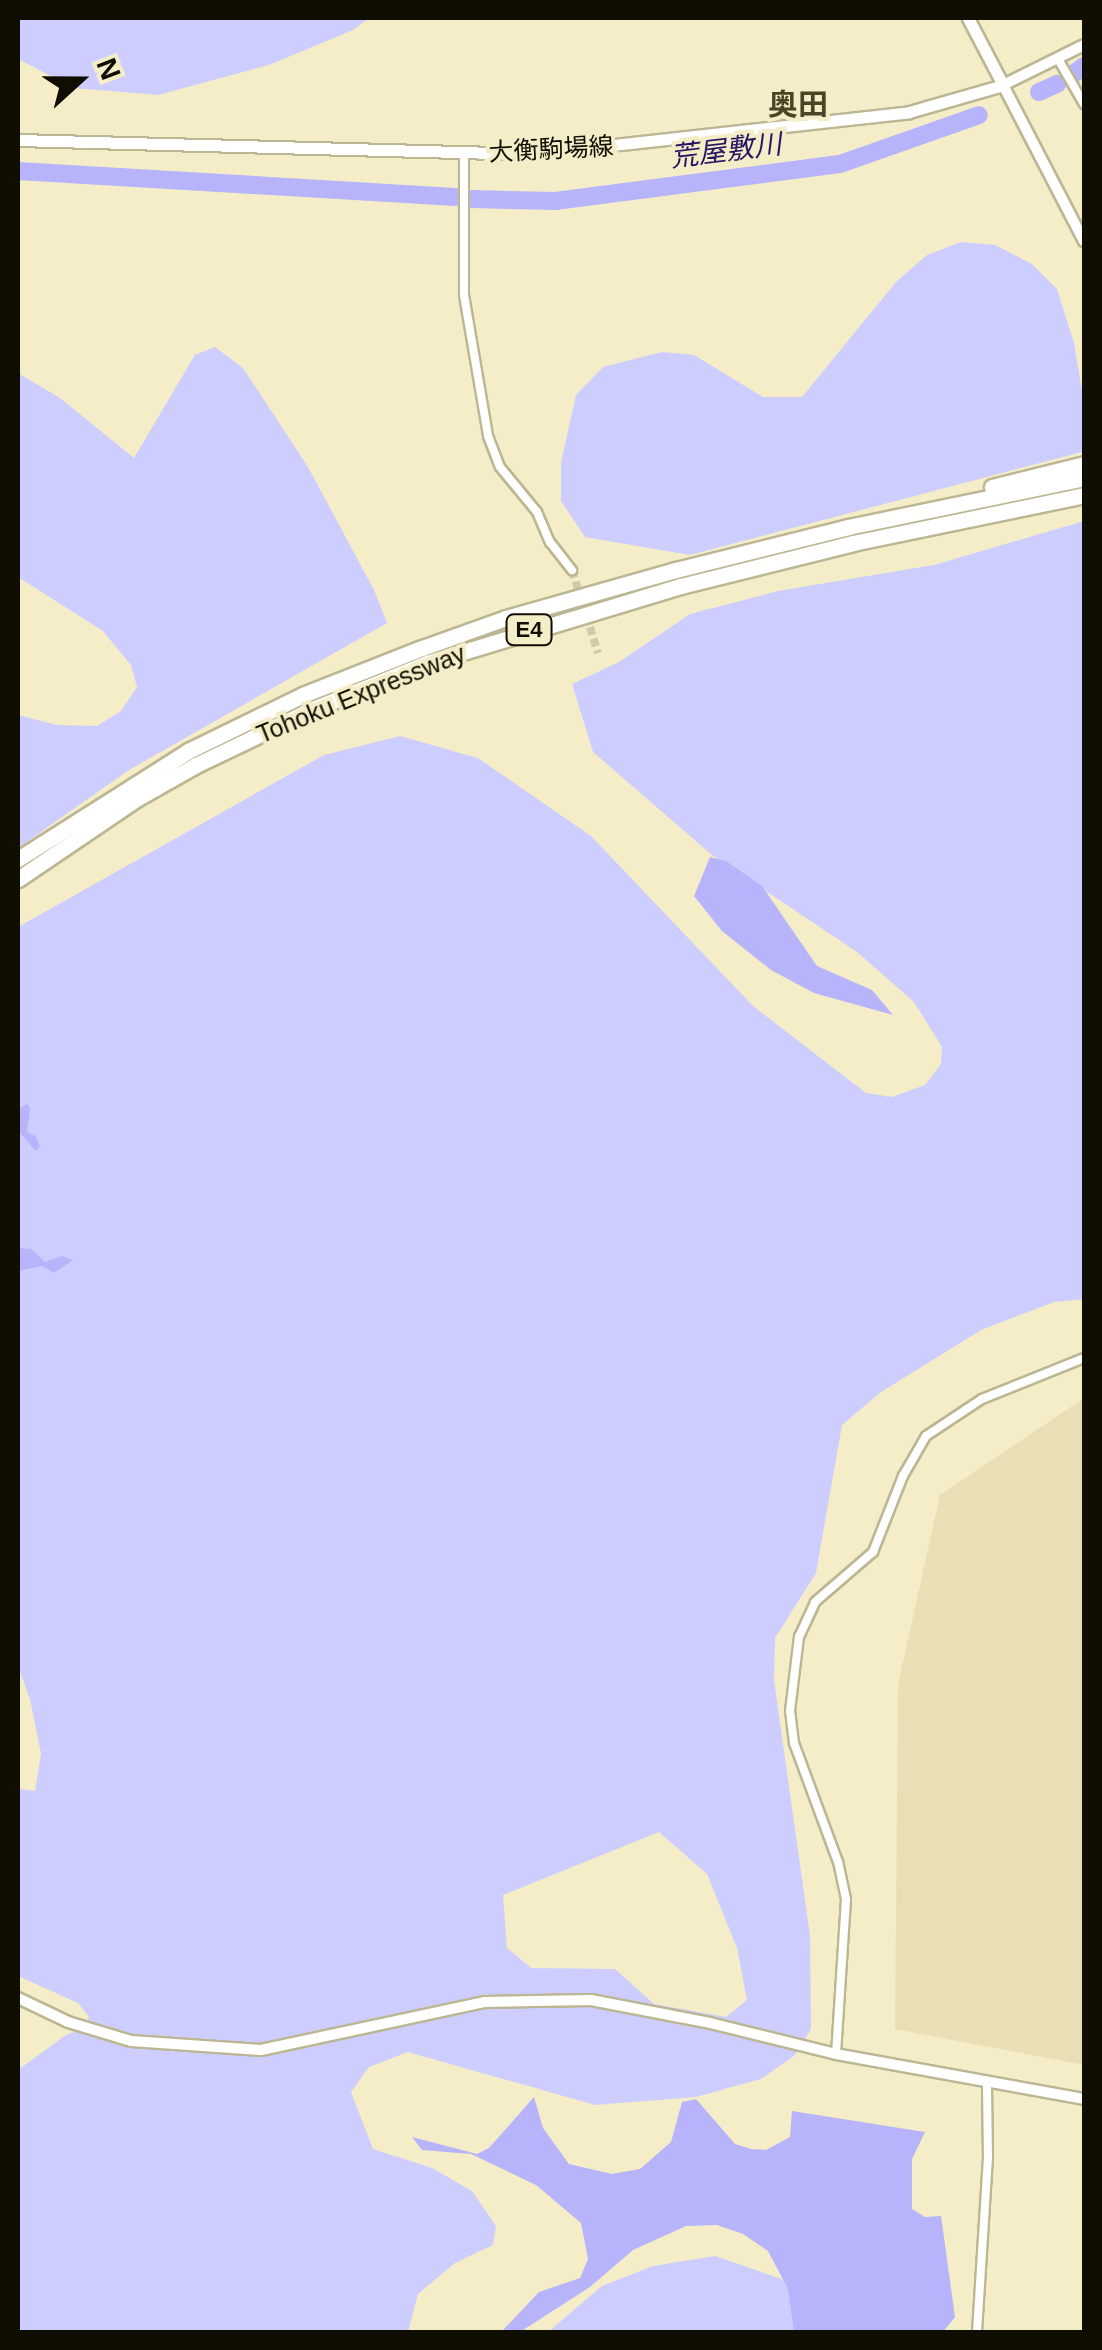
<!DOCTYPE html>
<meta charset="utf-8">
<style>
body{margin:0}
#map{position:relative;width:1102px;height:2350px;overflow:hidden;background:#f4edc8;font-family:Arial,"Noto Sans JP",sans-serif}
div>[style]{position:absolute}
.built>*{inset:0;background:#e8e0b4}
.green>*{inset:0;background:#cecdff}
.water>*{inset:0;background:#b7b4fc}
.river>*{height:18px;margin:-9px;padding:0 9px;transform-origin:9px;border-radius:9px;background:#b7b4fc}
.minor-tunnel>*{height:8px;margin-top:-4px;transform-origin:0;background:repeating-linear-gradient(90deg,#d2cbaa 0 8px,transparent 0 12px)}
.roads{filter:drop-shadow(2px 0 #bcb693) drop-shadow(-2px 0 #bcb693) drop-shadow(0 2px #bcb693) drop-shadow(0 -2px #bcb693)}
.minor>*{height:8px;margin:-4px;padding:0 4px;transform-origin:4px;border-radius:4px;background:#fff}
.tertiary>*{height:10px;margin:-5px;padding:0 5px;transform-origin:5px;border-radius:5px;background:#fff}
.secondary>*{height:11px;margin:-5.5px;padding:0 5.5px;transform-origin:5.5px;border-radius:5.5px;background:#fff}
.motorway>*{height:15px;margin:-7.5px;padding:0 7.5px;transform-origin:7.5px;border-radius:7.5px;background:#fff}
span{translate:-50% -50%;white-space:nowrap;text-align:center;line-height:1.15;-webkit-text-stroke:8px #f4edc8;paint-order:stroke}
.shield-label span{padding:2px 8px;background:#f4edc8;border:2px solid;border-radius:8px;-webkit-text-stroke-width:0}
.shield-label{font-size:22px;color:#100d03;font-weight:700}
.street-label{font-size:25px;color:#100d03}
.water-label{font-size:28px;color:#281465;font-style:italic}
.quarter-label{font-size:30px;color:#4b4526;font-weight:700}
.frame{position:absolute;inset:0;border:20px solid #100d03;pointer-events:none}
.north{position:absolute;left:30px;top:30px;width:100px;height:100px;-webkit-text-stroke:8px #f4edc8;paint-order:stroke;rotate:69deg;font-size:28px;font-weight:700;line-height:40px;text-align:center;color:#100d03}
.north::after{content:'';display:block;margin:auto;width:35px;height:45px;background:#100d03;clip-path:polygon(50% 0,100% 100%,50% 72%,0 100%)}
</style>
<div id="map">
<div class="built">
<div style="clip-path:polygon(1084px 1398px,1084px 2065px,895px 2029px,898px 1685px,940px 1495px)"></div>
</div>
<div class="green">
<div style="clip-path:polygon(18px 18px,369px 18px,353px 30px,269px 65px,158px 95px,74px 88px,18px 59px)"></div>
<div style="clip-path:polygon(961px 242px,995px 245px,1032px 264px,1057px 289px,1074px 343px,1084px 403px,1082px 452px,690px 555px,585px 537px,561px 501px,561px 462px,576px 395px,603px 367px,662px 352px,694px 355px,763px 397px,802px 397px,896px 282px,927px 255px)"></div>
<div style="clip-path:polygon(215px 347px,243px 368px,308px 467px,374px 590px,387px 623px,129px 770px,18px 848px,18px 715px,57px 725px,97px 726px,121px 711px,137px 687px,131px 665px,103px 631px,18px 577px,18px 373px,60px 398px,134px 458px,195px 355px)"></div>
<div style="clip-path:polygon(evenodd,1084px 521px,1084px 1299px,1054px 1302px,981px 1330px,881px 1392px,842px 1425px,816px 1573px,775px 1638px,774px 1680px,810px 1936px,811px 2029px,794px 2056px,761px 2079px,696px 2097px,595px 2105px,408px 2052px,369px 2067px,351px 2092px,373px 2149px,432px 2168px,472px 2191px,496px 2226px,493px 2245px,455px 2263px,418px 2294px,408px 2332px,18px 2332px,18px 2070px,66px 2035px,84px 2028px,89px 2017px,78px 2003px,18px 1976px,18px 1789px,35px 1791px,41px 1754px,30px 1699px,18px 1666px,18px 927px,324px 755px,400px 736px,478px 758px,591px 836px,753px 1006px,866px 1093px,892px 1097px,925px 1085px,941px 1064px,942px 1047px,914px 1002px,857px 952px,712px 855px,593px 752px,572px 684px,619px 662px,690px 614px,778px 591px,934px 565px,1084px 521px,659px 1832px,707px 1874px,737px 1948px,747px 2000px,726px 2017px,654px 2004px,615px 1969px,531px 1968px,507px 1948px,503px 1895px,659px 1832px)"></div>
<div style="clip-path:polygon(715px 2256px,782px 2279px,817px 2332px,548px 2332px,602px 2286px,653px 2266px)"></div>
</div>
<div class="water">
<div style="clip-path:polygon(710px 857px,726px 861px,762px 886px,817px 966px,872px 990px,893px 1015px,814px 993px,771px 970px,722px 931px,694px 896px)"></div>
<div style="clip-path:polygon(18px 1103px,19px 1109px,27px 1104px,30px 1108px,27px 1132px,35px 1136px,40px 1146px,36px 1151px,18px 1131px)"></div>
<div style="clip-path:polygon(18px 1248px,31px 1249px,45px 1262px,62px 1256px,73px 1260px,54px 1273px,42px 1266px,18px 1271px)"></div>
<div style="clip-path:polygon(534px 2097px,543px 2128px,569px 2164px,612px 2174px,640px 2169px,671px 2142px,682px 2102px,696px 2099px,735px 2144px,751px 2149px,766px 2150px,790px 2137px,792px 2111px,925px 2132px,912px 2159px,912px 2209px,925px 2217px,941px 2216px,955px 2317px,943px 2332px,794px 2332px,788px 2289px,768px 2251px,743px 2234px,717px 2225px,686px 2226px,633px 2250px,590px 2287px,520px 2332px,501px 2332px,539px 2292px,580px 2278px,588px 2259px,581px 2223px,536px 2185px,471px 2154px,422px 2150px,412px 2137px,477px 2154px,489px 2148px)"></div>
</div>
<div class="river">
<div style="left:1072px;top:75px;width:15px;rotate:-37deg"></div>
<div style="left:1039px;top:92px;width:20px;rotate:-24deg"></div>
<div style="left:18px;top:171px;width:438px;rotate:3.4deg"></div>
<div style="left:472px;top:199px;width:83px;rotate:1.4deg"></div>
<div style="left:555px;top:201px;width:287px;rotate:-7.4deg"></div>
<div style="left:840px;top:164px;width:147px;rotate:-19.4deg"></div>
</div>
<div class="minor-tunnel">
<div style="left:572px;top:570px;width:87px;rotate:72.6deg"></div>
</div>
<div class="roads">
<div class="minor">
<div style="left:1058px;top:59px;width:52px;rotate:60deg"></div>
<div style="left:464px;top:153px;width:142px;rotate:90deg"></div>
<div style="left:464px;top:295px;width:143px;rotate:80.3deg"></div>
<div style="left:488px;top:436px;width:33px;rotate:69deg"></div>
<div style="left:500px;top:467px;width:58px;rotate:50.6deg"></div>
<div style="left:537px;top:512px;width:33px;rotate:67deg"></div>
<div style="left:550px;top:542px;width:36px;rotate:52deg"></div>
<div style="left:836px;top:2054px;width:155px;rotate:-86.3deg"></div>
<div style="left:846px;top:1899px;width:38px;rotate:-102deg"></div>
<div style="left:838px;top:1862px;width:127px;rotate:-110.3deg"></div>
<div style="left:794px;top:1743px;width:32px;rotate:-97deg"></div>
<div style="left:790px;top:1711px;width:75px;rotate:-83.1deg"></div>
<div style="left:799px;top:1637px;width:38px;rotate:-65deg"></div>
<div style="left:815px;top:1602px;width:77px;rotate:-40.8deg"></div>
<div style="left:873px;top:1552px;width:82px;rotate:-68.5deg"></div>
<div style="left:903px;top:1476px;width:46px;rotate:-60.1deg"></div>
<div style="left:926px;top:1436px;width:67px;rotate:-33.5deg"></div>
<div style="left:982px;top:1399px;width:110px;rotate:-21.9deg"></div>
<div style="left:977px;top:2332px;width:174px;rotate:-86.4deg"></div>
<div style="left:988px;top:2158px;width:75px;rotate:-90.8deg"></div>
</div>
<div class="tertiary">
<div style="left:1084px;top:45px;width:90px;rotate:153.7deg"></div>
<div style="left:1003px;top:85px;width:176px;rotate:62.6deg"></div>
<div style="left:18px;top:1998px;width:55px;rotate:25.6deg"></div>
<div style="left:68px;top:2022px;width:66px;rotate:16.8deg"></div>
<div style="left:131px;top:2041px;width:130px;rotate:4deg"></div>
<div style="left:261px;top:2050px;width:228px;rotate:-12.1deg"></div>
<div style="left:484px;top:2002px;width:107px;rotate:-1.1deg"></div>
<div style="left:591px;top:2000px;width:121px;rotate:10.9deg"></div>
<div style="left:710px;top:2023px;width:130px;rotate:13.8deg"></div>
<div style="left:836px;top:2054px;width:252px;rotate:10.3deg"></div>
</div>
<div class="secondary">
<div style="left:18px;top:140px;width:513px;rotate:1.56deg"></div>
<div style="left:531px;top:154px;width:380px;rotate:-6.3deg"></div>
<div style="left:909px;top:112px;width:98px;rotate:-16deg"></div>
<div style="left:1003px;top:85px;width:76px;rotate:-117.6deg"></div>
</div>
<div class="motorway">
<div style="left:992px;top:487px;width:95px;rotate:-14deg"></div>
<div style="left:18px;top:859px;width:201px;rotate:-32.4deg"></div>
<div style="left:188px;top:751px;width:130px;rotate:-26deg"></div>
<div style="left:305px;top:694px;width:126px;rotate:-21.5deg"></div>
<div style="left:422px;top:648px;width:89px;rotate:-19.7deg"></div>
<div style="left:506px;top:618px;width:177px;rotate:-15.8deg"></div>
<div style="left:676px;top:570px;width:177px;rotate:-14deg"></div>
<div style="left:848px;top:527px;width:241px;rotate:-11.7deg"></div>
<div style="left:18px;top:879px;width:143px;rotate:-34.1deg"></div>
<div style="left:136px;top:799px;width:69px;rotate:-29.5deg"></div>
<div style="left:196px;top:765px;width:130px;rotate:-25.6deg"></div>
<div style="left:313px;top:709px;width:123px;rotate:-22deg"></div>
<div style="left:427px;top:663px;width:265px;rotate:-16.9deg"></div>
<div style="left:681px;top:586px;width:177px;rotate:-14deg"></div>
<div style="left:853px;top:543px;width:236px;rotate:-11.7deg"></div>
</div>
</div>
<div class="shield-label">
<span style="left:529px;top:630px">E4</span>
</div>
<div class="street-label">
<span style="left:551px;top:149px;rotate:-3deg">大衡駒場線</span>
<span style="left:361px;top:694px;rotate:-22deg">Tohoku Expressway</span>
</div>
<div class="water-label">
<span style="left:726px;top:151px;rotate:-7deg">荒屋敷川</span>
</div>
<div class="quarter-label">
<span style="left:798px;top:105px">奥田</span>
</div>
<div class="frame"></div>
<div class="north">N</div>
</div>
